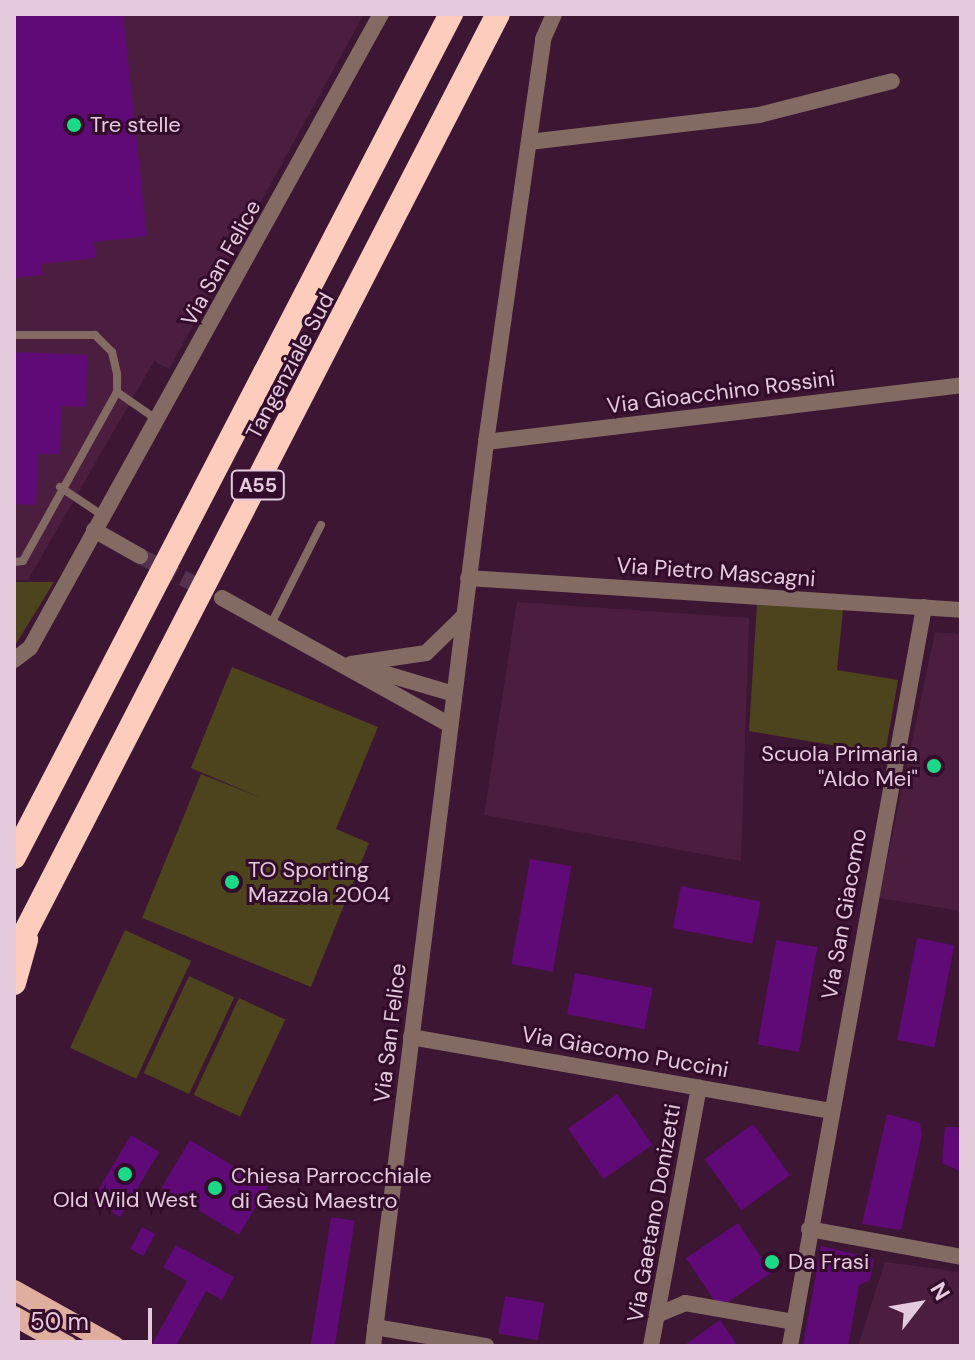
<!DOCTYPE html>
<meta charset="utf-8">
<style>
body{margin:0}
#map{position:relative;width:975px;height:1360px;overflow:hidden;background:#3d1634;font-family:"DM Sans",sans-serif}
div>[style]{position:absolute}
.built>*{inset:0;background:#4b1e40}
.green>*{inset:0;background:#4d441d;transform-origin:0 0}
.building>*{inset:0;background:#5f0a76;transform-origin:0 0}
.street-tunnel>*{height:16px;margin-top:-8px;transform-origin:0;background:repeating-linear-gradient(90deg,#56314d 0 16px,transparent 0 24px)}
.lane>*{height:8px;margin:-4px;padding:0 4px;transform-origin:4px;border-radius:4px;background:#836b63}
.street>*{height:16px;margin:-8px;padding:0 8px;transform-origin:8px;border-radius:8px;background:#836b63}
.primary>*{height:20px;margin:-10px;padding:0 10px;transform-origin:10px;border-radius:10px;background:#e0ae9e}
.highway>*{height:24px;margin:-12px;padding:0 12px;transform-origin:12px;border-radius:12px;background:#fdccbd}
.dots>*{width:22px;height:22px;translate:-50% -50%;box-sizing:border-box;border:4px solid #320c2a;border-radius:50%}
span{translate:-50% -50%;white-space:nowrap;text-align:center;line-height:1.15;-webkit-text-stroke:6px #320c2a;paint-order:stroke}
.shield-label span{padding:2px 6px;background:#320c2a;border:2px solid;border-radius:6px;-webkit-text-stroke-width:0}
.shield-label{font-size:20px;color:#e4cadc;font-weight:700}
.poi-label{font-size:22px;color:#e4cadc}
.left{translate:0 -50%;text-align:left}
.right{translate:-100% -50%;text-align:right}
.street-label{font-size:22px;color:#e4cadc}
.frame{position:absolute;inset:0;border:16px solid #e4cadc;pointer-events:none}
.north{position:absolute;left:879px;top:1264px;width:80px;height:80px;-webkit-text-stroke:6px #320c2a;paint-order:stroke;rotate:59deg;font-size:22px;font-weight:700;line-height:32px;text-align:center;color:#e4cadc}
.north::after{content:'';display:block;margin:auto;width:28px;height:36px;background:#e4cadc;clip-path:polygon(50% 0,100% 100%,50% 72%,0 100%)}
.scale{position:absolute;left:16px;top:1308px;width:136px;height:36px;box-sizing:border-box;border:4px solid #e4cadc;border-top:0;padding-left:10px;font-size:24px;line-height:28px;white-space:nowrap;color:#e4cadc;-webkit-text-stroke:6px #320c2a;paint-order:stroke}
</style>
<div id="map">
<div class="built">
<div style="clip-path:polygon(14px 14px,364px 14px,169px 369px,154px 361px,28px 580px,14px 580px)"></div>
<div style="clip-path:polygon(517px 602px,749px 618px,741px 861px,484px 815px)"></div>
<div style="clip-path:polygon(935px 632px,961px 634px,961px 911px,879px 898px)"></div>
<div style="clip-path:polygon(885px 1262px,961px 1272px,961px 1346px,858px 1346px)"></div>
</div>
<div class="green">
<div style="clip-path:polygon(14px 582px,54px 582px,14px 647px)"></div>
<div style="clip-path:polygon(757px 604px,843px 610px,837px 670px,898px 680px,885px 754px,749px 731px)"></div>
<div style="clip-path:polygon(232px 667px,378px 727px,336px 829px,369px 843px,311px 987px,142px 918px,201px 774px,262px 798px,191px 768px)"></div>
<div style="left:125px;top:930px;width:73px;height:130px;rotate:25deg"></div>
<div style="left:189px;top:976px;width:50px;height:107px;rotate:25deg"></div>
<div style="left:239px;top:998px;width:51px;height:107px;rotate:25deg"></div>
</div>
<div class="building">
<div style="clip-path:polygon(14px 14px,123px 14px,147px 236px,94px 242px,96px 258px,41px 264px,43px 275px,14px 278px)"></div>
<div style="clip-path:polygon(14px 352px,87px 355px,86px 407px,61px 406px,60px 454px,38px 454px,36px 505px,14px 504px)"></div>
<div style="left:530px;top:859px;width:42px;height:107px;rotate:10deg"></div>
<div style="left:681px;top:886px;width:81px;height:43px;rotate:11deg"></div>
<div style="left:917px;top:938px;width:38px;height:104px;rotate:11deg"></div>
<div style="left:776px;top:940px;width:42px;height:106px;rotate:10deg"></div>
<div style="left:575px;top:973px;width:79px;height:42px;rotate:11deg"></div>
<div style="left:617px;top:1094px;width:62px;height:60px;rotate:55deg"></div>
<div style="clip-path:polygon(887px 1114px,920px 1123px,922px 1135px,901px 1230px,862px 1224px)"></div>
<div style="left:753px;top:1124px;width:63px;height:60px;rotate:54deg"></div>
<div style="clip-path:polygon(945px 1127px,961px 1127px,961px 1172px,942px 1163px)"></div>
<div style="left:131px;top:1135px;width:33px;height:76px;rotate:31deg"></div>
<div style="left:190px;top:1140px;width:91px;height:56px;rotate:31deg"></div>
<div style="left:331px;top:1217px;width:24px;height:130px;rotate:9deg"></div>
<div style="left:738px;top:1223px;width:60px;height:63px;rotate:56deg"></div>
<div style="left:142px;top:1227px;width:15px;height:25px;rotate:28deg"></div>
<div style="clip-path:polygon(176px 1245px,234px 1277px,222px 1300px,206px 1291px,176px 1346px,151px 1346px,187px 1281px,163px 1267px)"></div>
<div style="clip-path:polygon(821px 1246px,874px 1259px,870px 1280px,859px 1285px,848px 1346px,803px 1346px)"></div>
<div style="left:505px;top:1296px;width:40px;height:38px;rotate:10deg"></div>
<div style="clip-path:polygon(720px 1320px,738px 1346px,683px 1346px)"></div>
</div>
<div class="street-tunnel">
<div style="left:140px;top:556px;width:79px;rotate:27.2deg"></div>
</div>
<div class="lane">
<div style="left:14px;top:335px;width:81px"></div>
<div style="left:95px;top:335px;width:24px;rotate:45deg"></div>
<div style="left:112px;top:352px;width:23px;rotate:77deg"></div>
<div style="left:117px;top:374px;width:18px;rotate:90deg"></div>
<div style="left:117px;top:392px;width:193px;rotate:119.1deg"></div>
<div style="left:23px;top:561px;width:9px;rotate:174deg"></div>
<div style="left:117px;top:392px;width:47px;rotate:34.7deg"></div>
<div style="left:60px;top:487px;width:50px;rotate:33.7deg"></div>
<div style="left:271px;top:624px;width:111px;rotate:-63.2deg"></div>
</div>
<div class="street">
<div style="left:529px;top:142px;width:232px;rotate:-6.7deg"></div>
<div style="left:759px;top:115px;width:137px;rotate:-14.3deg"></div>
<div style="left:486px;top:442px;width:478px;rotate:-6.8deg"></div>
<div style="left:94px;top:530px;width:53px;rotate:29.5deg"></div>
<div style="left:468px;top:578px;width:494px;rotate:3.7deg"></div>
<div style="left:222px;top:598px;width:261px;rotate:29.1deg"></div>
<div style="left:14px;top:660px;width:20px;rotate:-37deg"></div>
<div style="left:30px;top:648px;width:725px;rotate:-61.03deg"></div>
<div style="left:351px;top:664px;width:76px;rotate:-8.3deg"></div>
<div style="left:426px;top:653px;width:52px;rotate:-44.2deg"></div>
<div style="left:373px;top:670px;width:84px;rotate:16.5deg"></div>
<div style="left:411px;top:1037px;width:426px;rotate:10deg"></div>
<div style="left:809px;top:1229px;width:155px;rotate:10.4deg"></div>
<div style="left:657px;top:1315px;width:30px;rotate:-23deg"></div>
<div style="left:685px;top:1303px;width:111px;rotate:9.9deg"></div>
<div style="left:375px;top:1327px;width:113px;rotate:9.7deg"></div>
<div style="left:373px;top:1346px;width:911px;rotate:-82.87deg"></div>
<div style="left:486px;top:442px;width:407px;rotate:-81.9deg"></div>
<div style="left:543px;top:39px;width:27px;rotate:-66deg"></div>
<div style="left:651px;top:1346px;width:263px;rotate:-79.5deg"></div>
<div style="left:790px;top:1346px;width:751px;rotate:-79.72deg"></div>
</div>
<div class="primary">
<div style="left:14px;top:1290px;width:115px;rotate:29.2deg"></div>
<div style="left:14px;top:1316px;width:62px;rotate:29.1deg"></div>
</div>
<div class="highway">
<div style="left:14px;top:857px;width:950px;rotate:-62.6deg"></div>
<div style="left:14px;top:954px;width:1057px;rotate:-62.76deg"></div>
<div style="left:14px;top:983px;width:45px;rotate:-74.4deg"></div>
</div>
<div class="dots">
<div style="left:74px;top:125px;background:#1cd988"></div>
<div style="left:934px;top:766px;background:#1cd988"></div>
<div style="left:232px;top:882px;background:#1cd988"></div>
<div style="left:125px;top:1174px;background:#1cd988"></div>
<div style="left:215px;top:1188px;background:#1cd988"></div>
<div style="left:772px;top:1262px;background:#1cd988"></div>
</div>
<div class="shield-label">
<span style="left:258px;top:485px">A55</span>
</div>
<div class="poi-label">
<span class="left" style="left:90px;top:125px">Tre stelle</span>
<span class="right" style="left:918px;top:766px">Scuola Primaria<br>"Aldo Mei"</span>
<span class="left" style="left:248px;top:882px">TO Sporting<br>Mazzola 2004</span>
<span class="left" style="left:231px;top:1188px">Chiesa Parrocchiale<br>di Gesù Maestro</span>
<span style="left:125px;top:1200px">Old Wild West</span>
<span class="left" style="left:788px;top:1262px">Da Frasi</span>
</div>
<div class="street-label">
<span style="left:221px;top:263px;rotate:-61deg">Via San Felice</span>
<span style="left:290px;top:366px;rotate:-62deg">Tangenziale Sud</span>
<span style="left:721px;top:392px;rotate:-7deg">Via Gioacchino Rossini</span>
<span style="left:716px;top:572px;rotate:4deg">Via Pietro Mascagni</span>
<span style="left:844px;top:914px;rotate:-80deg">Via San Giacomo</span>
<span style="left:390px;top:1033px;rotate:-83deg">Via San Felice</span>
<span style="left:625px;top:1052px;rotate:10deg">Via Giacomo Puccini</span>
<span style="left:654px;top:1213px;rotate:-80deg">Via Gaetano Donizetti</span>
</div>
<div class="frame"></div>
<div class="north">N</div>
<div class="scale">50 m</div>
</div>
